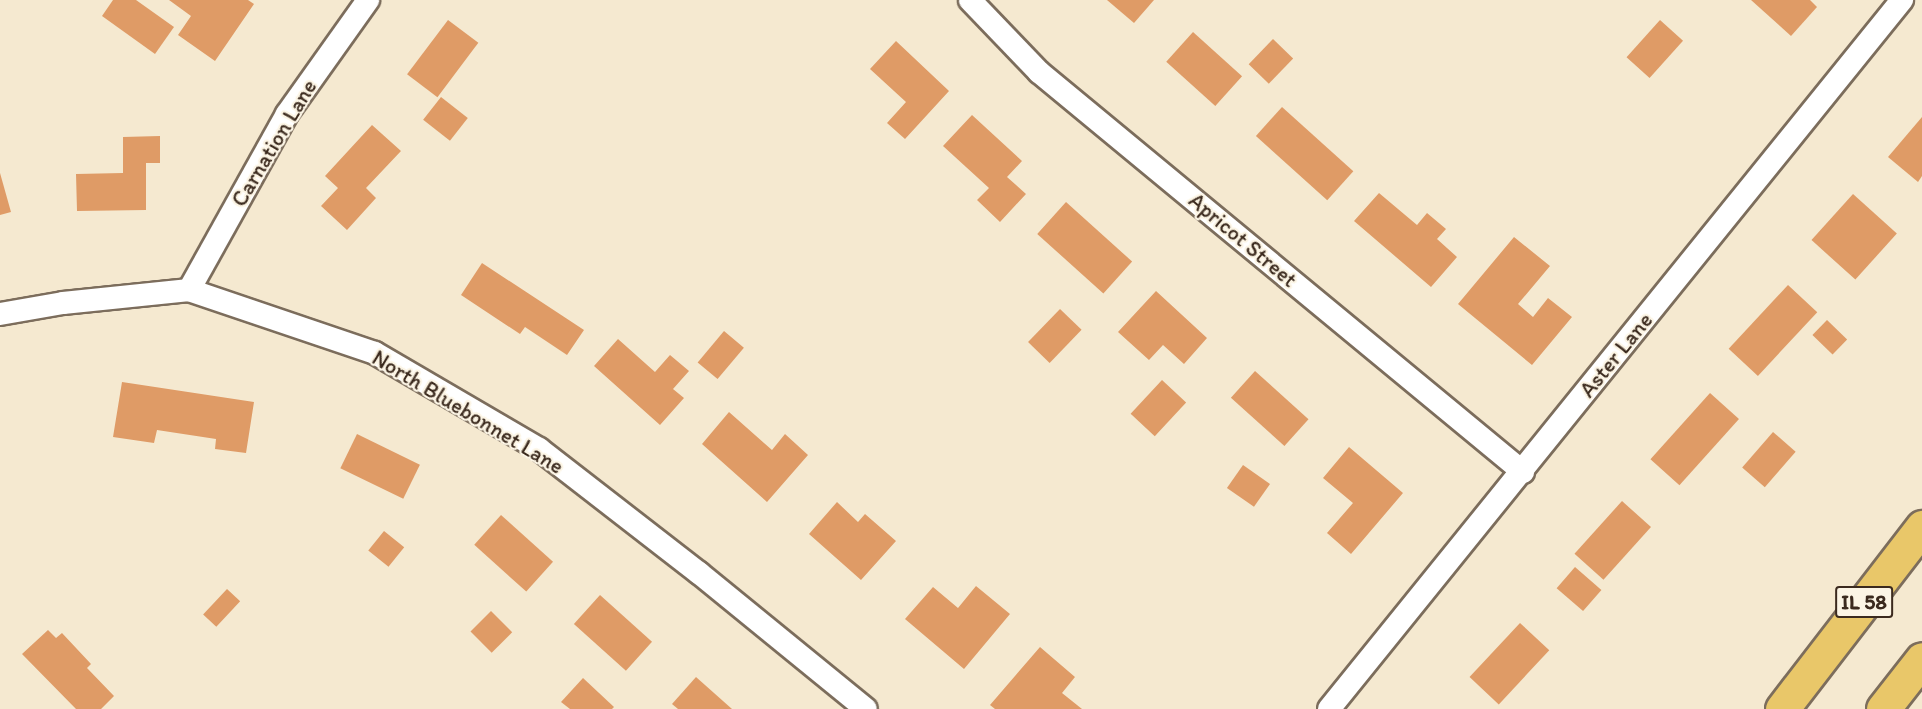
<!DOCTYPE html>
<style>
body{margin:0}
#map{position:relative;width:1922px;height:709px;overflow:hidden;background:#f5e9d0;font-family:Itim,sans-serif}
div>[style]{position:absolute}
.building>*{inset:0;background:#df9b66;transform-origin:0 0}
.roads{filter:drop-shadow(2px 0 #7c6d5c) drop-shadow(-2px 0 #7c6d5c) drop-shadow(0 2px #7c6d5c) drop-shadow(0 -2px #7c6d5c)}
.minor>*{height:22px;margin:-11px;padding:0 11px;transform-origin:11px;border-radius:11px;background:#fff}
.primary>*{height:33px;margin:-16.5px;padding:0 16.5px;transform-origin:16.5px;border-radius:16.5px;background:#e9c769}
span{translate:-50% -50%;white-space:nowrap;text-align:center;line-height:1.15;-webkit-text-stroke:4.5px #fcf5e5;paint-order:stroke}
.shield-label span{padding:2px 4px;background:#fcf5e5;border:2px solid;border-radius:4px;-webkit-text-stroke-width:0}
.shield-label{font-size:21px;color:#3b2a1e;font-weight:700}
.street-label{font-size:22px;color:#3b2a1e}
</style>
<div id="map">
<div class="building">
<div style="clip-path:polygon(113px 0,136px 0,174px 27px,155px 54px,102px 16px)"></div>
<div style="clip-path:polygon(169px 0,248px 0,254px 4px,215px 61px,178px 35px,191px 16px)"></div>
<div style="clip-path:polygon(1107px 0,1154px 0,1134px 23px)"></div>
<div style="clip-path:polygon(1751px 0,1810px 0,1817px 7px,1791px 36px)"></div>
<div style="left:448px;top:20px;width:38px;height:68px;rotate:37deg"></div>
<div style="left:1660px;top:20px;width:31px;height:50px;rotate:42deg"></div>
<div style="left:1193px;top:32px;width:66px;height:40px;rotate:42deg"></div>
<div style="left:1273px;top:39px;width:28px;height:35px;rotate:44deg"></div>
<div style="clip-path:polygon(896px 41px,949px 91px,905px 139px,887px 123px,906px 102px,870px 69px)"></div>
<div style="left:441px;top:97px;width:34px;height:29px;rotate:38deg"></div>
<div style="left:1282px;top:107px;width:96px;height:39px;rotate:42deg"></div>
<div style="clip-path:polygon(972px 115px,1022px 161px,1007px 177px,1026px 194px,1000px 222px,977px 200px,989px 188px,943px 146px)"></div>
<div style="clip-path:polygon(1922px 117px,1922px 176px,1918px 182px,1888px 157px)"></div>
<div style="clip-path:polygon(372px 125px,401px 151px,366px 188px,376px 198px,347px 230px,321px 206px,338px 188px,325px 176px)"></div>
<div style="clip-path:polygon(160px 136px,160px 163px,146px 163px,146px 210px,77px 211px,76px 174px,123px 173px,123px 137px)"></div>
<div style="clip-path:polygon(0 173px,11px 212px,0 215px)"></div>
<div style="clip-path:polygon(1379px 193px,1417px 225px,1427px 213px,1446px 229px,1437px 239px,1457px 257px,1431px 287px,1354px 221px)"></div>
<div style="left:1853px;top:194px;width:59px;height:62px;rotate:42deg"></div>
<div style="left:1066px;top:202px;width:89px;height:43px;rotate:42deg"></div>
<div style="clip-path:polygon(1514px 237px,1550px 266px,1518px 304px,1533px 317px,1548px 298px,1572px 317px,1532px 365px,1458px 304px)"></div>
<div style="clip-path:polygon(482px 263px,584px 330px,567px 355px,525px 327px,520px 334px,461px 295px)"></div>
<div style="left:1788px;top:285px;width:40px;height:87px;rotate:43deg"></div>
<div style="clip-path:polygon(1156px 291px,1207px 338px,1184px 364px,1163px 345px,1149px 360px,1118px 332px)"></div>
<div style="left:1060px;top:309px;width:30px;height:46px;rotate:44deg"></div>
<div style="left:1827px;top:320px;width:28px;height:21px;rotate:44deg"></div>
<div style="left:724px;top:331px;width:26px;height:41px;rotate:40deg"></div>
<div style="clip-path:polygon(618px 339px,655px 372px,670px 355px,689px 371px,673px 389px,684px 398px,660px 425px,594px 366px)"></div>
<div style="left:1255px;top:371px;width:72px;height:36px;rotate:42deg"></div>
<div style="left:1162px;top:380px;width:33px;height:46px;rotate:43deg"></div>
<div style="clip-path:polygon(122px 382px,254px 402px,246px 453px,215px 449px,216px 439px,157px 430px,154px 443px,113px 437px)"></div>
<div style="left:1710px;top:393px;width:39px;height:89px;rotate:42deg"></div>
<div style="clip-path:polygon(729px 412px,772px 450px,785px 434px,808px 455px,767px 502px,702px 444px)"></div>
<div style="left:1773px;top:432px;width:30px;height:47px;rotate:41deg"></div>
<div style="left:357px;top:434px;width:70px;height:38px;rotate:26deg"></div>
<div style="clip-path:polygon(1349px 447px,1403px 493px,1351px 554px,1327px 533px,1353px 503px,1323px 478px)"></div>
<div style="left:1243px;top:465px;width:33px;height:28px;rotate:35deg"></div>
<div style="left:1622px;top:501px;width:39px;height:71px;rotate:42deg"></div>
<div style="clip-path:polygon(837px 502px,858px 522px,865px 514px,896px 541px,861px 580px,809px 534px)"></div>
<div style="left:501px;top:515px;width:70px;height:40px;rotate:42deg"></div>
<div style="left:384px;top:531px;width:26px;height:25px;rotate:39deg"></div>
<div style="left:1575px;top:567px;width:35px;height:28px;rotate:41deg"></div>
<div style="clip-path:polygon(976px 586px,1010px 614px,964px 669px,905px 619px,933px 587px,958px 608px)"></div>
<div style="left:227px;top:589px;width:18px;height:35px;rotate:43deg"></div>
<div style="left:600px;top:595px;width:70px;height:39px;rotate:42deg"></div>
<div style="left:491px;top:611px;width:30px;height:29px;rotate:45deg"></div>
<div style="left:1520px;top:623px;width:40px;height:74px;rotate:43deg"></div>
<div style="clip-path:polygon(48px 630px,56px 638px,62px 633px,91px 664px,87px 668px,114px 696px,101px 709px,76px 709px,22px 654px)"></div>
<div style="clip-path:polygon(1040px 647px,1075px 677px,1062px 693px,1082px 709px,995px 709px,990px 705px)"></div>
<div style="clip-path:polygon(696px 677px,732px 709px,678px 709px,672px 704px)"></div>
<div style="clip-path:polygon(583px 678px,614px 707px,612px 709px,570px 709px,561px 702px)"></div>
</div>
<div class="roads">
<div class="minor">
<div style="left:970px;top:0;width:100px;rotate:46.2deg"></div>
<div style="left:1039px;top:72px;width:628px;rotate:39.57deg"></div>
<div style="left:189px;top:290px;width:201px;rotate:-60.9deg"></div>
<div style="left:287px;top:114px;width:140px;rotate:-54.6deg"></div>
<div style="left:0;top:314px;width:64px;rotate:-9.9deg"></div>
<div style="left:63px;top:303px;width:127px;rotate:-5.9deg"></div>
<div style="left:189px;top:290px;width:196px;rotate:18.7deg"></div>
<div style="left:375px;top:353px;width:190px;rotate:30.3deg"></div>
<div style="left:539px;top:449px;width:202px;rotate:37.8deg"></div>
<div style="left:699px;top:573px;width:215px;rotate:39.2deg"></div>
<div style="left:1329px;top:709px;width:912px;rotate:-51.06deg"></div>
</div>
<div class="primary">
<div style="left:1782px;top:709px;width:230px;rotate:-52.4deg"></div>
<div style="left:1883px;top:709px;width:63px;rotate:-52deg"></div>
</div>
</div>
<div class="shield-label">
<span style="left:1864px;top:602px">IL 58</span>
</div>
<div class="street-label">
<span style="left:274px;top:143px;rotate:-59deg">Carnation Lane</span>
<span style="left:1243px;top:240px;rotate:40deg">Apricot Street</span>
<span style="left:1616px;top:355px;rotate:-51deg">Aster Lane</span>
<span style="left:468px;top:412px;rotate:31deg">North Bluebonnet Lane</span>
</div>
</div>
